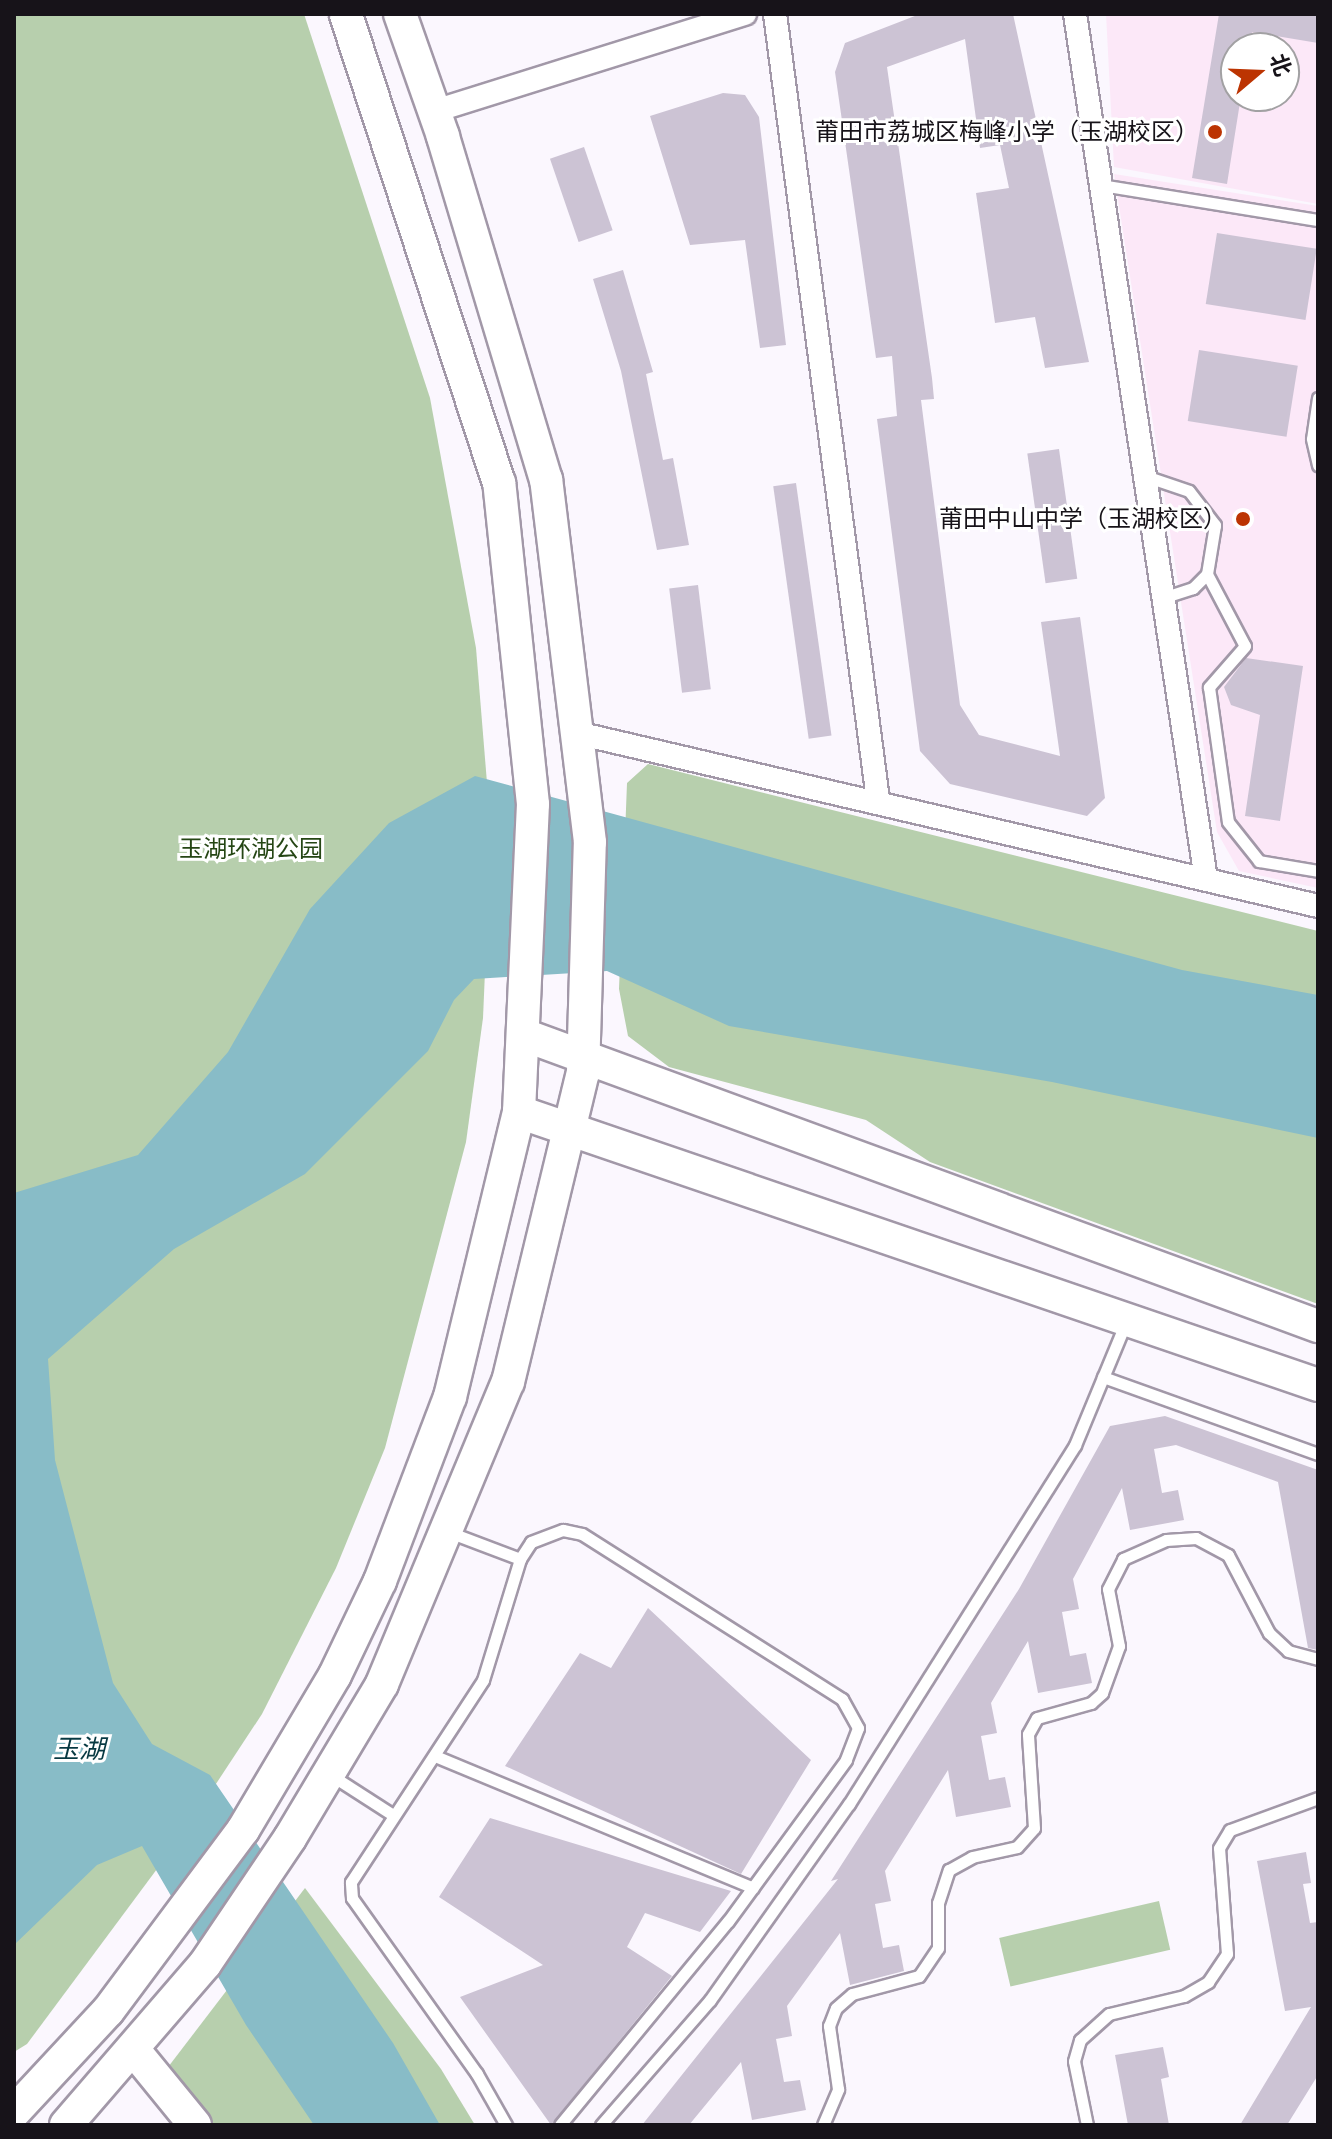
<!DOCTYPE html>
<meta charset="utf-8">
<style>
body{margin:0}
#map{position:relative;width:1332px;height:2139px;overflow:hidden;background:#fbf7fe;font-family:Raleway,"Noto Sans SC",sans-serif}
div>[style]{position:absolute}
.education>*{inset:0;background:#fce8f8}
.green>*{inset:0;background:#b7cfad;transform-origin:0 0}
.water>*{inset:0;background:#88bcc7}
.building>*{inset:0;background:#ccc3d4;transform-origin:0 0}
.roads{filter:drop-shadow(2px 0 #a298a8) drop-shadow(-2px 0 #a298a8) drop-shadow(0 2px #a298a8) drop-shadow(0 -2px #a298a8)}
.lane>*{height:11px;margin:-5.5px;padding:0 5.5px;transform-origin:5.5px;border-radius:5.5px;background:#fff}
.street>*{height:22px;margin:-11px;padding:0 11px;transform-origin:11px;border-radius:11px;background:#fff}
.secondary>*{height:32px;margin:-16px;padding:0 16px;transform-origin:16px;border-radius:16px;background:#fff}
.dots>*{width:22px;height:22px;translate:-50% -50%;box-sizing:border-box;border:4px solid #fff;border-radius:50%}
span{translate:-50% -50%;white-space:nowrap;text-align:center;line-height:1.15;-webkit-text-stroke:6px #fff;paint-order:stroke}
.poi-label{font-size:24px;color:#171319}
.right{translate:-100% -50%;text-align:right}
.park-label{font-size:24px;color:#254614}
.water-label{font-size:26px;color:#073942;font-style:italic}
.frame{position:absolute;inset:0;border:16px solid #171319;pointer-events:none}
.north{position:absolute;left:1220px;top:32px;width:80px;height:80px;box-sizing:border-box;background:#fff;border:2px solid #a2a1a3;border-radius:50%;rotate:71deg;font-size:22px;font-weight:700;line-height:32px;text-align:center;color:#171319}
.north::after{content:'';display:block;margin:auto;width:28px;height:36px;background:#bc3402;clip-path:polygon(50% 0,100% 100%,50% 72%,0 100%)}
</style>
<div id="map">
<div class="education">
<div style="clip-path:polygon(evenodd,1106px 14px,1318px 14px,1318px 204px,1114px 167px,1106px 14px,1236px 48px,1284px 48px,1284px 96px,1236px 96px,1236px 48px)"></div>
<div style="clip-path:polygon(1114px 174px,1318px 206px,1318px 888px,1239px 871px,1217px 832px)"></div>
</div>
<div class="green">
<div style="clip-path:polygon(14px 14px,304px 14px,430px 398px,476px 648px,491px 832px,483px 1018px,466px 1142px,385px 1448px,336px 1568px,262px 1714px,183px 1834px,27px 2044px,14px 2052px)"></div>
<div style="clip-path:polygon(648px 764px,1318px 931px,1318px 1304px,930px 1162px,866px 1120px,669px 1067px,628px 1036px,619px 989px,627px 783px)"></div>
<div style="clip-path:polygon(305px 1888px,441px 2069px,475px 2125px,203px 2125px,162px 2075px)"></div>
<div style="left:1159px;top:1901px;width:50px;height:164px;rotate:77deg"></div>
</div>
<div class="water">
<div style="clip-path:polygon(475px 776px,1182px 970px,1318px 995px,1318px 1138px,1052px 1082px,729px 1026px,607px 971px,474px 979px,454px 1000px,428px 1051px,305px 1174px,174px 1249px,48px 1359px,55px 1460px,113px 1683px,152px 1744px,210px 1775px,393px 2043px,440px 2125px,314px 2125px,246px 2025px,142px 1846px,97px 1865px,14px 1945px,14px 1193px,138px 1155px,228px 1052px,310px 909px,389px 823px)"></div>
</div>
<div class="building">
<div style="clip-path:polygon(920px 14px,1013px 14px,1089px 362px,1045px 368px,1035px 317px,995px 323px,976px 193px,1009px 188px,1000px 145px,980px 148px,965px 39px,887px 67px,932px 378px,934px 399px,921px 400px,960px 705px,979px 735px,1060px 756px,1041px 622px,1080px 617px,1105px 798px,1087px 816px,950px 784px,920px 751px,877px 419px,897px 416px,892px 356px,876px 358px,835px 72px,845px 43px)"></div>
<div style="clip-path:polygon(1219px 14px,1318px 14px,1318px 43px,1252px 32px,1249px 48px,1236px 48px,1236px 96px,1241px 96px,1227px 184px,1192px 178px)"></div>
<div style="clip-path:polygon(723px 93px,745px 95px,759px 117px,786px 345px,760px 348px,745px 240px,690px 245px,650px 116px)"></div>
<div style="left:584px;top:147px;width:88px;height:36px;rotate:71deg"></div>
<div style="left:1217px;top:233px;width:101px;height:72px;rotate:9deg"></div>
<div style="clip-path:polygon(623px 270px,653px 372px,646px 374px,663px 460px,673px 458px,689px 545px,657px 550px,621px 371px,593px 279px)"></div>
<div style="left:1199px;top:350px;width:100px;height:72px;rotate:9deg"></div>
<div style="left:1059px;top:449px;width:131px;height:32px;rotate:82deg"></div>
<div style="left:796px;top:483px;width:255px;height:23px;rotate:82deg"></div>
<div style="left:698px;top:585px;width:105px;height:29px;rotate:83deg"></div>
<div style="clip-path:polygon(1246px 658px,1303px 666px,1280px 821px,1245px 816px,1260px 715px,1231px 705px,1224px 687px)"></div>
<div style="clip-path:polygon(1165px 1416px,1318px 1470px,1318px 1650px,1308px 1648px,1278px 1482px,1176px 1445px,1154px 1449px,1162px 1493px,1178px 1490px,1184px 1520px,1130px 1530px,1122px 1488px,1073px 1579px,1079px 1609px,1062px 1612px,1070px 1656px,1086px 1653px,1092px 1683px,1038px 1693px,1028px 1641px,991px 1703px,997px 1733px,981px 1736px,989px 1780px,1005px 1777px,1011px 1807px,956px 1817px,948px 1770px,885px 1871px,891px 1901px,875px 1904px,883px 1948px,899px 1945px,904px 1971px,850px 1985px,840px 1933px,787px 2006px,792px 2036px,776px 2039px,784px 2082px,800px 2080px,806px 2110px,752px 2120px,741px 2062px,689px 2125px,642px 2125px,838px 1879px,831px 1881px,1019px 1589px,1110px 1426px)"></div>
<div style="clip-path:polygon(648px 1608px,811px 1760px,741px 1874px,505px 1766px,580px 1653px,611px 1668px)"></div>
<div style="clip-path:polygon(490px 1818px,731px 1891px,700px 1932px,645px 1913px,627px 1947px,672px 1976px,551px 2125px,460px 1997px,543px 1965px,439px 1897px)"></div>
<div style="clip-path:polygon(1306px 1852px,1311px 1883px,1303px 1884px,1310px 1923px,1318px 1922px,1318px 2075px,1287px 2125px,1240px 2125px,1311px 2007px,1285px 2011px,1257px 1861px)"></div>
<div style="clip-path:polygon(1163px 2047px,1169px 2077px,1161px 2079px,1169px 2125px,1128px 2125px,1115px 2055px)"></div>
</div>
<div class="roads">
<div class="lane">
<div style="left:1101px;top:185px;width:220px;rotate:9.2deg"></div>
<div style="left:1318px;top:398px;width:41px;rotate:98.3deg"></div>
<div style="left:1312px;top:439px;width:27px;rotate:77deg"></div>
<div style="left:1145px;top:476px;width:46px;rotate:18.8deg"></div>
<div style="left:1189px;top:491px;width:43px;rotate:52.6deg"></div>
<div style="left:1215px;top:525px;width:50px;rotate:99.3deg"></div>
<div style="left:1207px;top:574px;width:20px;rotate:135deg"></div>
<div style="left:1193px;top:588px;width:32px;rotate:162deg"></div>
<div style="left:1207px;top:574px;width:81px;rotate:62.2deg"></div>
<div style="left:1245px;top:646px;width:55px;rotate:131.3deg"></div>
<div style="left:1209px;top:687px;width:136px;rotate:82deg"></div>
<div style="left:1228px;top:822px;width:50px;rotate:51.5deg"></div>
<div style="left:1259px;top:861px;width:60px;rotate:9.6deg"></div>
<div style="left:1103px;top:1377px;width:228px;rotate:19.7deg"></div>
<div style="left:449px;top:1532px;width:76px;rotate:20.8deg"></div>
<div style="left:435px;top:1756px;width:344px;rotate:22.5deg"></div>
<div style="left:331px;top:1775px;width:74px;rotate:32.8deg"></div>
<div style="left:506px;top:2125px;width:59px;rotate:-119.6deg"></div>
<div style="left:477px;top:2074px;width:216px;rotate:-125.4deg"></div>
<div style="left:352px;top:1898px;width:16px;rotate:-94deg"></div>
<div style="left:351px;top:1882px;width:241px;rotate:-56.8deg"></div>
<div style="left:483px;top:1680px;width:127px;rotate:-73deg"></div>
<div style="left:520px;top:1559px;width:20px;rotate:-57deg"></div>
<div style="left:531px;top:1542px;width:34px;rotate:-21deg"></div>
<div style="left:563px;top:1530px;width:19px;rotate:12deg"></div>
<div style="left:582px;top:1534px;width:308px;rotate:32.4deg"></div>
<div style="left:842px;top:1699px;width:33px;rotate:61deg"></div>
<div style="left:858px;top:1728px;width:34px;rotate:111deg"></div>
<div style="left:846px;top:1760px;width:200px;rotate:126.2deg"></div>
<div style="left:728px;top:1921px;width:264px;rotate:129.5deg"></div>
<div style="left:601px;top:2125px;width:166px;rotate:-48.9deg"></div>
<div style="left:710px;top:2000px;width:240px;rotate:-54.7deg"></div>
<div style="left:849px;top:1804px;width:424px;rotate:-57.8deg"></div>
<div style="left:1075px;top:1445px;width:133px;rotate:-67.5deg"></div>
<div style="left:823px;top:2125px;width:39px;rotate:-67deg"></div>
<div style="left:838px;top:2089px;width:64px;rotate:-98.1deg"></div>
<div style="left:829px;top:2026px;width:19px;rotate:-69deg"></div>
<div style="left:836px;top:2008px;width:21px;rotate:-41deg"></div>
<div style="left:852px;top:1994px;width:69px;rotate:-15deg"></div>
<div style="left:919px;top:1976px;width:34px;rotate:-56deg"></div>
<div style="left:938px;top:1948px;width:45px;rotate:-90deg"></div>
<div style="left:938px;top:1903px;width:35px;rotate:-72deg"></div>
<div style="left:949px;top:1870px;width:26px;rotate:-29deg"></div>
<div style="left:972px;top:1857px;width:46px;rotate:-12.5deg"></div>
<div style="left:1017px;top:1847px;width:25px;rotate:-48deg"></div>
<div style="left:1034px;top:1828px;width:94px;rotate:-93.7deg"></div>
<div style="left:1028px;top:1734px;width:18px;rotate:-61deg"></div>
<div style="left:1037px;top:1718px;width:56px;rotate:-15.5deg"></div>
<div style="left:1091px;top:1703px;width:15px;rotate:-42deg"></div>
<div style="left:1102px;top:1693px;width:50px;rotate:-70.1deg"></div>
<div style="left:1119px;top:1646px;width:58px;rotate:-100.9deg"></div>
<div style="left:1108px;top:1589px;width:34px;rotate:-63deg"></div>
<div style="left:1123px;top:1559px;width:47px;rotate:-23.8deg"></div>
<div style="left:1166px;top:1540px;width:30px;rotate:-4deg"></div>
<div style="left:1196px;top:1538px;width:36px;rotate:28deg"></div>
<div style="left:1228px;top:1555px;width:88px;rotate:62.3deg"></div>
<div style="left:1269px;top:1633px;width:26px;rotate:43deg"></div>
<div style="left:1288px;top:1651px;width:31px;rotate:15deg"></div>
<div style="left:1087px;top:2125px;width:65px;rotate:-101.5deg"></div>
<div style="left:1074px;top:2061px;width:22px;rotate:-74deg"></div>
<div style="left:1080px;top:2040px;width:39px;rotate:-42deg"></div>
<div style="left:1109px;top:2014px;width:77px;rotate:-13.5deg"></div>
<div style="left:1184px;top:1996px;width:28px;rotate:-30deg"></div>
<div style="left:1208px;top:1982px;width:34px;rotate:-56deg"></div>
<div style="left:1227px;top:1954px;width:106px;rotate:-94.3deg"></div>
<div style="left:1219px;top:1848px;width:21px;rotate:-59deg"></div>
<div style="left:1230px;top:1830px;width:94px;rotate:-20deg"></div>
</div>
<div class="street">
<div style="left:775px;top:14px;width:793px;rotate:82.53deg"></div>
<div style="left:1075px;top:14px;width:875px;rotate:81.39deg"></div>
<div style="left:435px;top:111px;width:325px;rotate:-17.4deg"></div>
<div style="left:577px;top:733px;width:761px;rotate:13.14deg"></div>
</div>
<div class="secondary">
<div style="left:524px;top:1035px;width:846px;rotate:20.13deg"></div>
<div style="left:519px;top:1112px;width:844px;rotate:18.86deg"></div>
<div style="left:133px;top:2049px;width:98px;rotate:50.8deg"></div>
<div style="left:14px;top:2112px;width:138px;rotate:-47.1deg"></div>
<div style="left:108px;top:2011px;width:226px;rotate:-53.3deg"></div>
<div style="left:243px;top:1830px;width:180px;rotate:-59.3deg"></div>
<div style="left:335px;top:1675px;width:104px;rotate:-64.4deg"></div>
<div style="left:380px;top:1581px;width:197px;rotate:-69.2deg"></div>
<div style="left:450px;top:1397px;width:293px;rotate:-76.4deg"></div>
<div style="left:519px;top:1112px;width:308px;rotate:-87.4deg"></div>
<div style="left:533px;top:804px;width:323px;rotate:-96deg"></div>
<div style="left:499px;top:483px;width:493px;rotate:-108.1deg"></div>
<div style="left:66px;top:2125px;width:213px;rotate:-49.2deg"></div>
<div style="left:205px;top:1964px;width:152px;rotate:-56deg"></div>
<div style="left:290px;top:1838px;width:179px;rotate:-59.1deg"></div>
<div style="left:382px;top:1684px;width:327px;rotate:-67.4deg"></div>
<div style="left:508px;top:1382px;width:318px;rotate:-76.4deg"></div>
<div style="left:583px;top:1073px;width:231px;rotate:-88.3deg"></div>
<div style="left:590px;top:842px;width:365px;rotate:-96.9deg"></div>
<div style="left:546px;top:480px;width:359px;rotate:-106.7deg"></div>
<div style="left:443px;top:136px;width:129px;rotate:-109.4deg"></div>
</div>
</div>
<div class="dots">
<div style="left:1215px;top:132px;background:#bc3402"></div>
<div style="left:1243px;top:519px;background:#bc3402"></div>
</div>
<div class="poi-label">
<span class="right" style="left:1199px;top:132px">莆田市荔城区梅峰小学（玉湖校区）</span>
<span class="right" style="left:1227px;top:519px">莆田中山中学（玉湖校区）</span>
</div>
<div class="park-label">
<span style="left:251px;top:849px">玉湖环湖公园</span>
</div>
<div class="water-label">
<span style="left:79px;top:1750px">玉湖</span>
</div>
<div class="frame"></div>
<div class="north">北</div>
</div>
